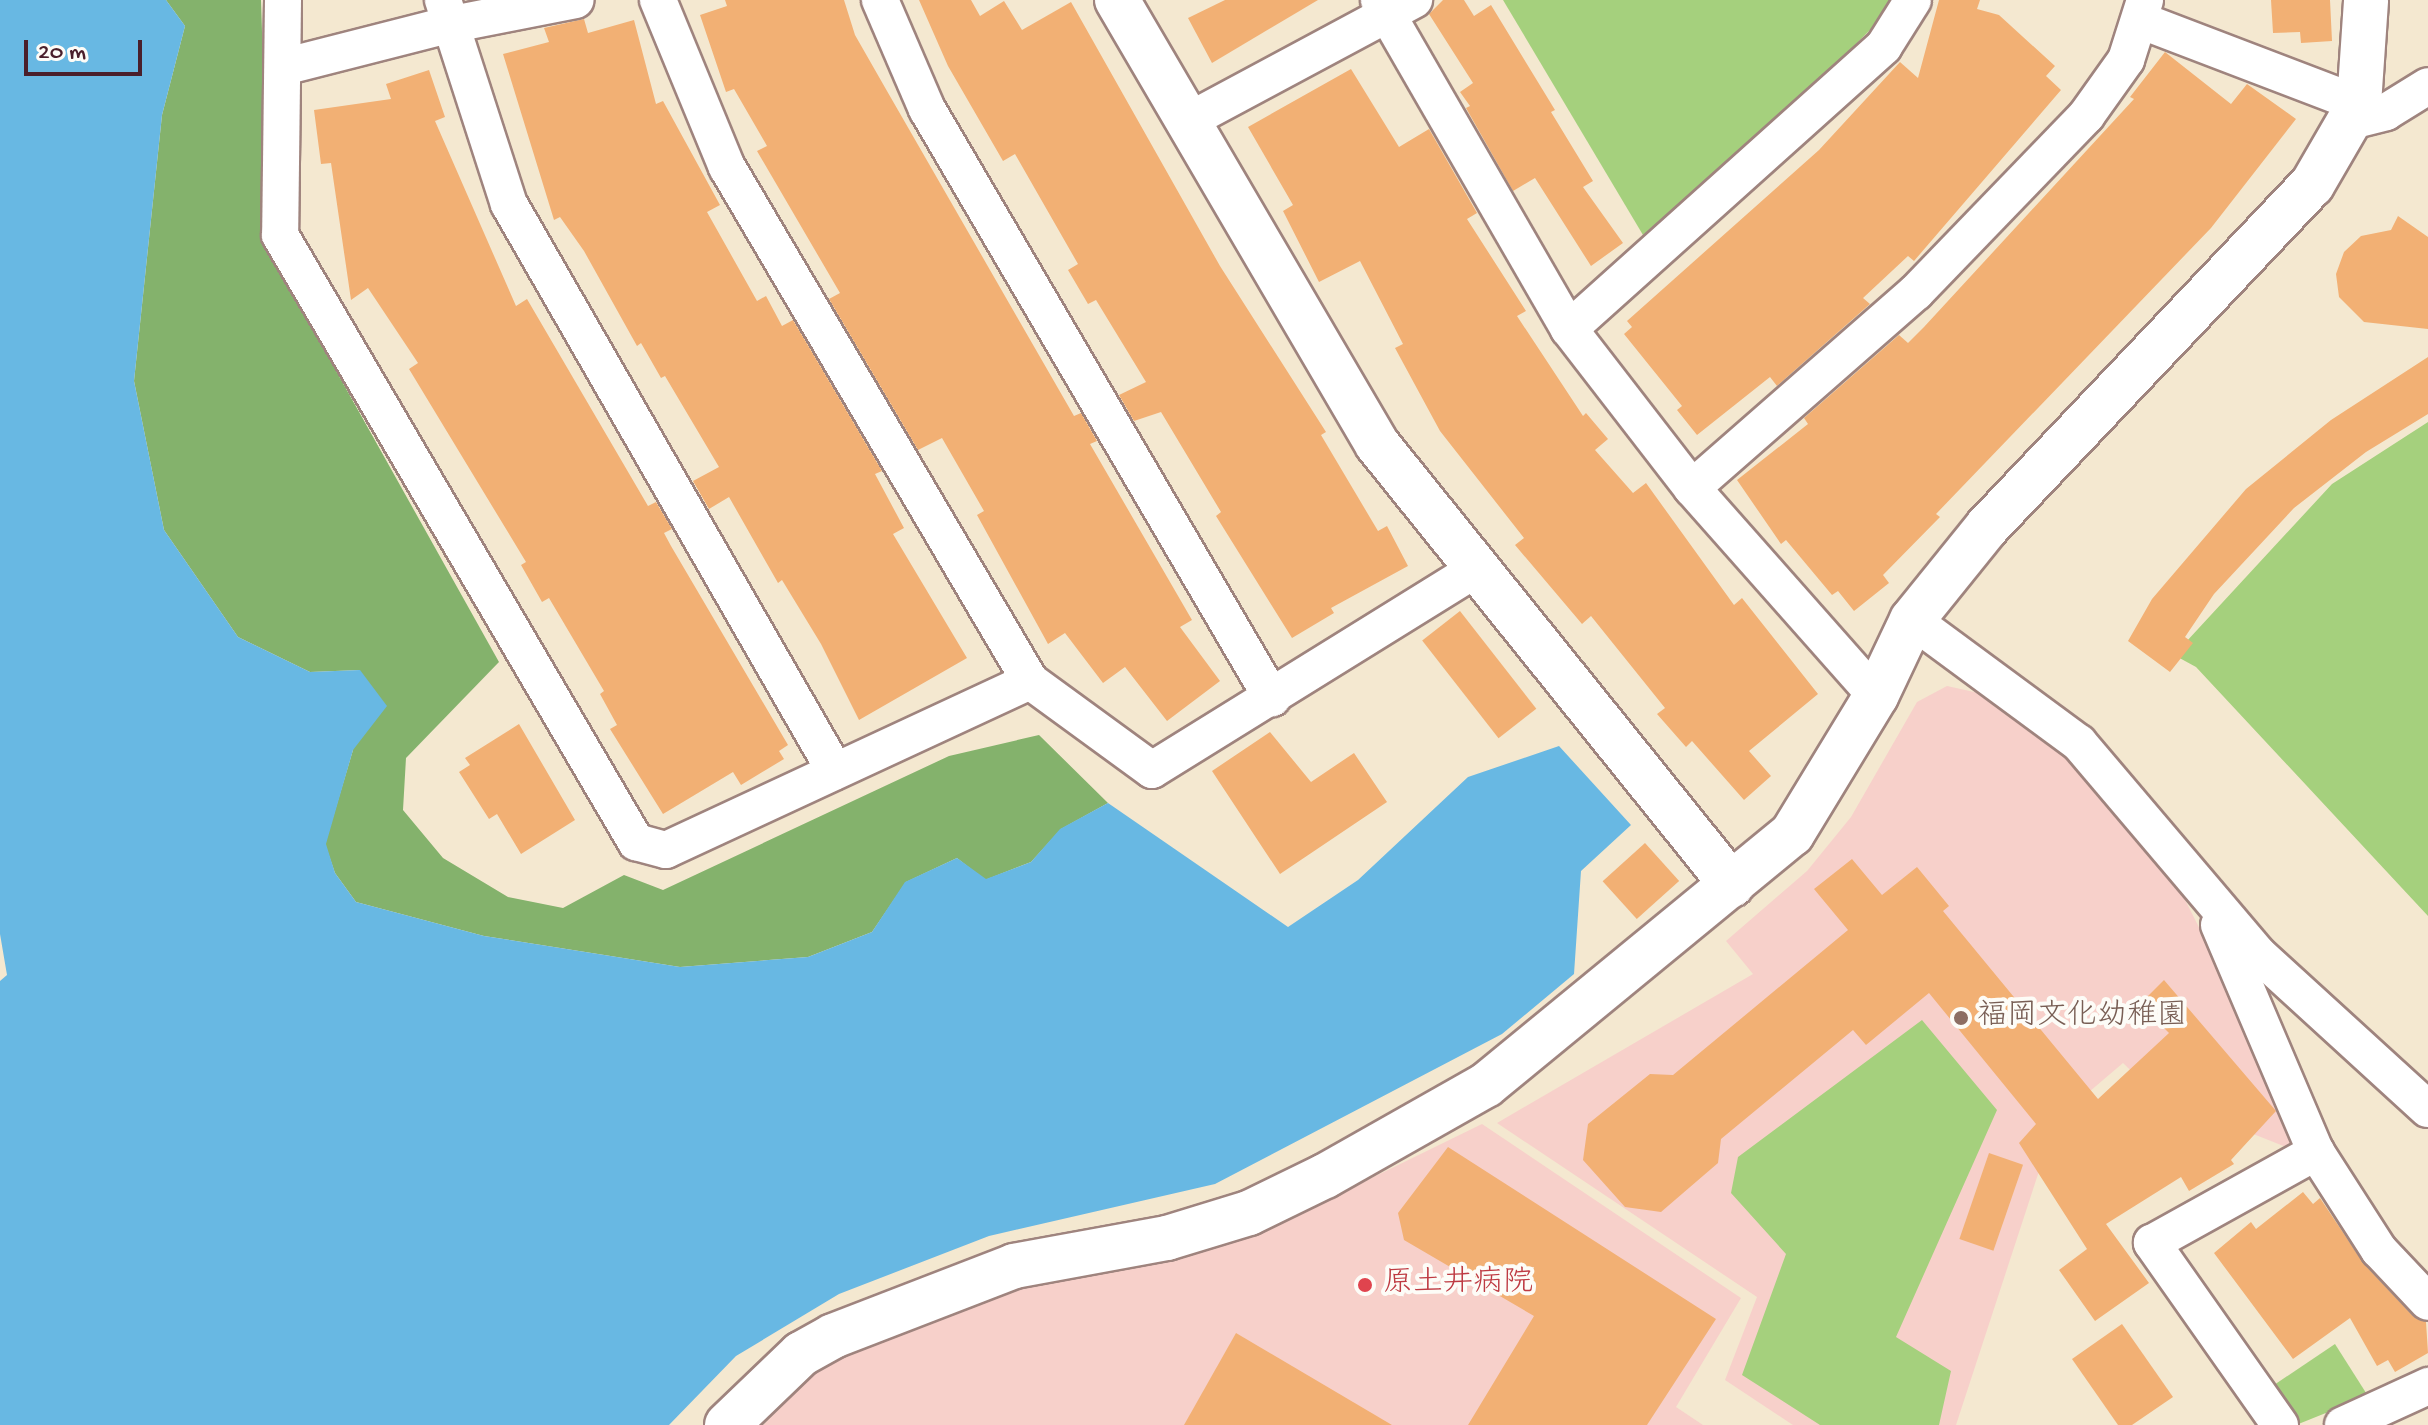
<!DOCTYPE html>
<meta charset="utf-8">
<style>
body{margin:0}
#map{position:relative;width:2428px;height:1425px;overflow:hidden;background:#f4e8d0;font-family:"Gochi Hand","Klee One",sans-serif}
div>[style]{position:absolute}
.built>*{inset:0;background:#f7d0ca}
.green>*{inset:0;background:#a5d07d}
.forest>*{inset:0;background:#84b26c}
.water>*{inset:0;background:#68b8e3}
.building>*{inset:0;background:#f2b074;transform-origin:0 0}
.roads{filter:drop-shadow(2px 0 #9f847e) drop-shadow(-2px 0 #9f847e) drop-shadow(0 2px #9f847e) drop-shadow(0 -2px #9f847e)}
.street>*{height:36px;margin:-18px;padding:0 18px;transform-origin:18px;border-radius:18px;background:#fff}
.secondary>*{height:44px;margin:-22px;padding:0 22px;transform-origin:22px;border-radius:22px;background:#fff}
.dots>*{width:22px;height:22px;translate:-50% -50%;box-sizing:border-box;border:4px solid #fdfcf7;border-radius:50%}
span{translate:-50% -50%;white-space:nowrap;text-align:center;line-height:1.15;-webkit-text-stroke:8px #fdfcf7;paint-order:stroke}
.education-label{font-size:30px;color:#785e54}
.left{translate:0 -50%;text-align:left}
.health-label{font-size:30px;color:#be3a42}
.scale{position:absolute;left:24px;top:40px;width:118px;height:36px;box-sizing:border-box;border:4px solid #4a1f2b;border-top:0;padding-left:10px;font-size:24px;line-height:28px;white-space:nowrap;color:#4a1f2b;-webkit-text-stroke:6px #fdfcf7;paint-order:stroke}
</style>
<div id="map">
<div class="built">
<div style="clip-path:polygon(1947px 686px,1983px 694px,2062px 753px,2173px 876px,2298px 1123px,2296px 1151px,2238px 1128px,2179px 1117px,2123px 1063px,2069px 1109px,2042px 1162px,1956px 1425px,1793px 1425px,1725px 1380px,1757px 1297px,1497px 1123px,1753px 974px,1726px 941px,1807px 871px,1851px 817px,1917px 702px)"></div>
<div style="clip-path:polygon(1482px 1124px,1741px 1298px,1676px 1407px,1703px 1425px,763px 1425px,832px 1355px,1046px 1271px,1198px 1250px,1349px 1189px)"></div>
</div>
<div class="green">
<div style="clip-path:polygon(1503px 0,1892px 0,1872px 28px,1788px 112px,1643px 235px)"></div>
<div style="clip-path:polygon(2428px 422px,2428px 916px,2196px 667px,2174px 655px,2332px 484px)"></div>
<div style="clip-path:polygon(1922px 1020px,1997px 1110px,1896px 1337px,1951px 1371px,1939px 1425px,1820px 1425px,1742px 1375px,1786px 1254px,1731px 1193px,1738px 1157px)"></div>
<div style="clip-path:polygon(2335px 1344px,2368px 1396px,2296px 1425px,2271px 1387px)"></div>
</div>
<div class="forest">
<div style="clip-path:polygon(166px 0,261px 0,269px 251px,499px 662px,406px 758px,403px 810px,443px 858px,508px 897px,563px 908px,624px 875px,663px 890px,949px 756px,1039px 735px,1108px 803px,1061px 829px,1031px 862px,985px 880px,957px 858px,906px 882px,872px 932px,808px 957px,680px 967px,484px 936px,356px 902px,335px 873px,325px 844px,353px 750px,360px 670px,310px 672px,238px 637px,164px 530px,134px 381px,162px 115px,185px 26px)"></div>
</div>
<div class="water">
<div style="clip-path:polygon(0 0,166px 0,185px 26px,162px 115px,134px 381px,164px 530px,238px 637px,310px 672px,360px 670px,387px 706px,353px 750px,326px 844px,335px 873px,356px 902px,484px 936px,680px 967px,808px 957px,872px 932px,905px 882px,957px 858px,986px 879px,1031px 862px,1060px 829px,1108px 803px,1288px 927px,1358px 880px,1468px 777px,1559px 746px,1631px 825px,1581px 871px,1574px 974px,1502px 1034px,1215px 1184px,989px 1236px,839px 1294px,736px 1356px,669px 1425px,0 1425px,0 981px,7px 975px,0 934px)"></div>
</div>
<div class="building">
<div style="clip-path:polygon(725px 0,844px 0,855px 35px,887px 91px,1074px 416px,1081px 413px,1097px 441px,1090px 444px,1192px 620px,1180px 627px,1220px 681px,1167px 721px,1125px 667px,1103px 683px,1065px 633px,1048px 644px,977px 515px,984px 511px,942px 438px,918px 450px,829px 299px,840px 293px,757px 151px,767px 146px,734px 89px,726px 92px,700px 15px,727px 6px)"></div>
<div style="clip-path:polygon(919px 0,971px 0,980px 16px,1004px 1px,1022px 30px,1071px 2px,1220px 266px,1326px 432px,1321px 435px,1378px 531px,1387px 526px,1408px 566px,1331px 608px,1334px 613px,1292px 638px,1216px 516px,1221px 512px,1161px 412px,1134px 421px,1119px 395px,1146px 382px,1096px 300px,1088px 304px,1068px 270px,1078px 264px,1015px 154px,1003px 161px,948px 66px)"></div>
<div style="clip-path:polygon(1225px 0,1318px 0,1212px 63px,1188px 18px)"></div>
<div style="clip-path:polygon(1443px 0,1464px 0,1474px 16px,1491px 5px,1555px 110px,1551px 112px,1593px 181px,1583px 187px,1623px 243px,1591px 266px,1535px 178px,1513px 191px,1466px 108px,1470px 106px,1460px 92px,1473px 83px,1429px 14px)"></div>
<div style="clip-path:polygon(1939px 0,1980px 0,1977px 9px,1999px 15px,2055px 66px,2046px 76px,2061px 90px,1914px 261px,1908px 256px,1863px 298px,1870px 304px,1777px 386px,1770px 377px,1697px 435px,1677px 410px,1682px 406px,1624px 334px,1632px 327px,1627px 321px,1819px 150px,1900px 62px,1918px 78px)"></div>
<div style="clip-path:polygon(2271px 0,2330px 0,2332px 41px,2301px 43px,2300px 32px,2273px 33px)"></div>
<div style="clip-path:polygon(584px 19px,588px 33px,634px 20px,656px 104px,663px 101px,720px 205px,707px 212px,757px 301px,766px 296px,782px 326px,793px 320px,882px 471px,875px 474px,904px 528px,893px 534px,967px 658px,859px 720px,821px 644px,782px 580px,778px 583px,729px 497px,709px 509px,693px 481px,719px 467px,665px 376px,661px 378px,641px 343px,637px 346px,584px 251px,560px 217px,554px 220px,503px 54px,549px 42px,544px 28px)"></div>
<div style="clip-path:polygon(2165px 52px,2231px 104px,2247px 84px,2296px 119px,2211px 228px,1936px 514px,1940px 517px,1883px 575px,1889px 583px,1854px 611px,1838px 591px,1832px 595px,1786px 540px,1781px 544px,1737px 480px,1808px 424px,1804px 418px,1899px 335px,1908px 343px,1924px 327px,2134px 99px,2130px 97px)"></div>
<div style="clip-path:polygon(1351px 69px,1399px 147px,1429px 129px,1477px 213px,1467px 219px,1526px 311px,1517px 316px,1583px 416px,1586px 413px,1608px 439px,1595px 450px,1633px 493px,1646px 483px,1734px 605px,1742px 598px,1818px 694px,1749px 751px,1771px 776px,1744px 800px,1692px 741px,1686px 747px,1657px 714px,1665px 708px,1591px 616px,1582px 624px,1515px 545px,1524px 538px,1440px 431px,1395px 348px,1403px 344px,1360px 261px,1319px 282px,1283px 211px,1293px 205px,1248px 127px)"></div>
<div style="clip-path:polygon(429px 70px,445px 117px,435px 121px,516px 306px,527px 299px,648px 506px,656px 502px,672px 529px,664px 533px,671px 546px,788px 745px,779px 751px,784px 759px,741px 785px,733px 772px,663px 814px,610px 729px,617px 725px,600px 694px,604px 691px,549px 598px,542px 602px,521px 565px,526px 562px,409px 369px,418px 363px,368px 288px,351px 300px,331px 163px,321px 164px,314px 110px,391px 99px,386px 84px)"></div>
<div style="clip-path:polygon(2398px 216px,2428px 237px,2428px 329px,2364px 322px,2339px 297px,2336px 274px,2344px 252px,2361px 236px,2391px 230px)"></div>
<div style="clip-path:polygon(2428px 357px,2428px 414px,2366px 452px,2294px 508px,2214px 594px,2185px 637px,2193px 643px,2170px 672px,2128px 641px,2152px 599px,2246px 489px,2331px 420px)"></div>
<div style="left:1460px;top:611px;width:124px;height:48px;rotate:52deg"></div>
<div style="clip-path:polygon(519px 724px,575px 820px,521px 854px,497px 814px,489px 819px,459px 772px,470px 765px,465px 758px)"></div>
<div style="clip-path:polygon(1270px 732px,1311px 782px,1354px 753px,1387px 802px,1280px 874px,1212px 771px)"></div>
<div style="left:1645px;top:843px;width:51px;height:57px;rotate:48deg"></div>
<div style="clip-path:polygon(1852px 859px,1882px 895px,1917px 867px,1949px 906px,1943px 911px,2098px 1099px,2169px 1033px,2140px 1004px,2164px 980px,2276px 1111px,2231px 1160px,2234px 1164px,2189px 1191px,2181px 1177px,2106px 1224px,2149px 1283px,2095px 1321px,2059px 1270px,2087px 1249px,2019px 1143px,2036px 1124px,1929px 993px,1866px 1045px,1853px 1030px,1721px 1139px,1718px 1163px,1661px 1212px,1625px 1207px,1583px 1160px,1588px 1124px,1650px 1074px,1673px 1075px,1848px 930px,1814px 889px)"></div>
<div style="clip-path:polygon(1448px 1147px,1716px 1319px,1647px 1425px,1468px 1425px,1534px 1316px,1404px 1240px,1398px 1213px)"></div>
<div style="left:1989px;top:1153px;width:36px;height:91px;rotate:19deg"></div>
<div style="clip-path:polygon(2303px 1192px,2313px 1204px,2320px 1198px,2364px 1264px,2413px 1316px,2426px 1322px,2428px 1353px,2395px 1372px,2388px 1360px,2377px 1366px,2350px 1318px,2293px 1359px,2214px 1253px,2251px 1222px,2256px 1229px)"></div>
<div style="clip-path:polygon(2122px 1324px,2173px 1397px,2132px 1425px,2118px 1425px,2072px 1359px)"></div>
<div style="clip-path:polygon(1236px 1333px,1392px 1425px,1184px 1425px)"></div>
</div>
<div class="roads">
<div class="street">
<div style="left:283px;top:0;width:235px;rotate:90.7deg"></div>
<div style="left:280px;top:235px;width:704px;rotate:59.61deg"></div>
<div style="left:636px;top:842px;width:31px;rotate:15deg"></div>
<div style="left:666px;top:850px;width:401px;rotate:-24.9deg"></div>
<div style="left:443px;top:0;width:214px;rotate:72.1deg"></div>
<div style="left:509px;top:204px;width:654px;rotate:60.1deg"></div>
<div style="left:658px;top:0;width:181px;rotate:67.6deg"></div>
<div style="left:727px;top:167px;width:597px;rotate:59.48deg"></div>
<div style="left:1030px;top:681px;width:151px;rotate:36.1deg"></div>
<div style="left:1152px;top:770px;width:380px;rotate:-31.8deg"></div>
<div style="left:880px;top:0;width:119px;rotate:66.7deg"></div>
<div style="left:927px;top:109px;width:683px;rotate:59.64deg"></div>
<div style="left:1379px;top:0;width:380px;rotate:60deg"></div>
<div style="left:1569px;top:329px;width:201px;rotate:52.3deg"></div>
<div style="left:1692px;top:488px;width:278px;rotate:48.5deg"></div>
<div style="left:2142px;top:21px;width:232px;rotate:20.9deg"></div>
<div style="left:283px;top:67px;width:170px;rotate:-14.3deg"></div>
<div style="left:448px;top:25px;width:130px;rotate:-11.1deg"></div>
<div style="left:2351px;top:121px;width:36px;rotate:-14deg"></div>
<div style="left:2386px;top:112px;width:49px;rotate:-31.8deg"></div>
<div style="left:1186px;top:122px;width:259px;rotate:-28.2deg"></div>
<div style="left:1569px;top:329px;width:423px;rotate:-41.9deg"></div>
<div style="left:1884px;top:46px;width:54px;rotate:-57.8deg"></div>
<div style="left:1692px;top:488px;width:298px;rotate:-41.2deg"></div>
<div style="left:1916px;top:292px;width:245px;rotate:-46deg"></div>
<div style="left:2086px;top:116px;width:69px;rotate:-54.5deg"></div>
<div style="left:2126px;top:60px;width:63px;rotate:-72.4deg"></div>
<div style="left:1912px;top:620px;width:207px;rotate:36.4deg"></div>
<div style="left:2079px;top:743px;width:277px;rotate:49.7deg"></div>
<div style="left:2258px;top:954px;width:230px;rotate:42.4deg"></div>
<div style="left:2219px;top:925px;width:247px;rotate:66.9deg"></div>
<div style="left:2316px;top:1152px;width:117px;rotate:57.3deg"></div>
<div style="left:2379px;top:1250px;width:71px;rotate:46.7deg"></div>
<div style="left:2280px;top:1425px;width:223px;rotate:-125.1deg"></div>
<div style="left:2152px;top:1243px;width:188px;rotate:-29deg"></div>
<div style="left:2343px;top:1425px;width:94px;rotate:-24.6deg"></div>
</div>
<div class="secondary">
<div style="left:1117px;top:0;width:515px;rotate:59.65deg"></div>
<div style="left:1377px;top:444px;width:566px;rotate:51.17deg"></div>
<div style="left:727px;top:1425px;width:103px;rotate:-43.8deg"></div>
<div style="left:801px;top:1354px;width:37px;rotate:-29deg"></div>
<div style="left:833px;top:1336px;width:194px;rotate:-21.1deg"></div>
<div style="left:1014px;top:1266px;width:156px;rotate:-10.4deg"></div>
<div style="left:1167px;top:1238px;width:86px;rotate:-17deg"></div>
<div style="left:1249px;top:1213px;width:85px;rotate:-26deg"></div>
<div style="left:1325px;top:1176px;width:185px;rotate:-29.5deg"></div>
<div style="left:1486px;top:1085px;width:396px;rotate:-39.4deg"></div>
<div style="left:1792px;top:834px;width:162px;rotate:-58.7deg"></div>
<div style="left:1876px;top:696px;width:84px;rotate:-64.7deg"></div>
<div style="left:1912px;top:620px;width:119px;rotate:-51.1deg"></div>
<div style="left:1987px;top:527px;width:472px;rotate:-46.5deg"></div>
<div style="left:2312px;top:185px;width:94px;rotate:-59.9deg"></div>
<div style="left:2359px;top:104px;width:104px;rotate:-86.1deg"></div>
</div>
</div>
<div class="dots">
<div style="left:1961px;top:1018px;background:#8d6e63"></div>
<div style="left:1365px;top:1285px;background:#e0444e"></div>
</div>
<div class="education-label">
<span class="left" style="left:1977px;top:1018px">福岡文化幼稚園</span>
</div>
<div class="health-label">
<span class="left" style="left:1383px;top:1285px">原土井病院</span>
</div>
<div class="scale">20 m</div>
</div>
